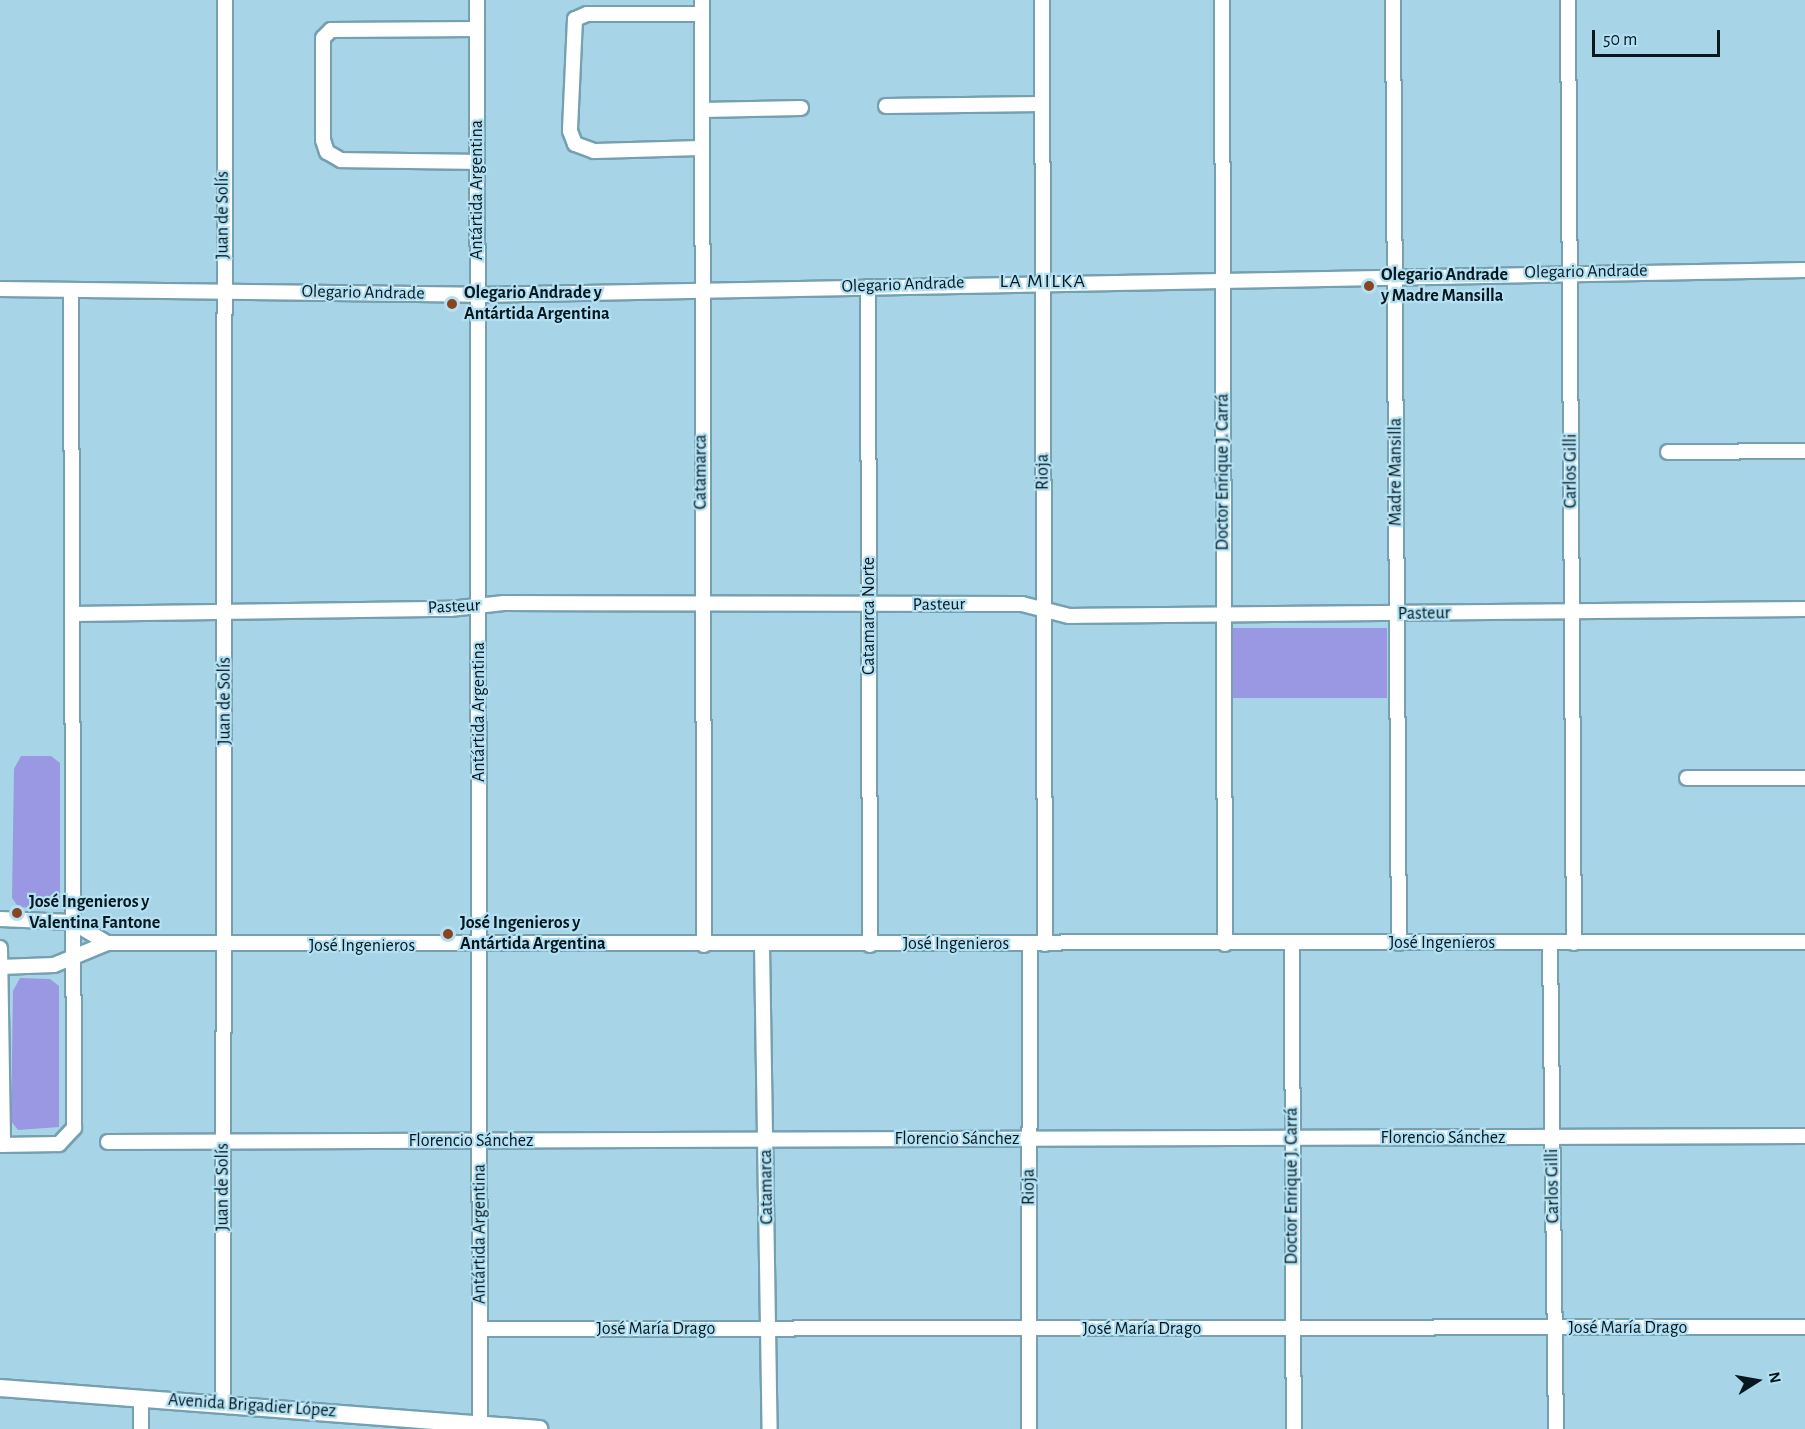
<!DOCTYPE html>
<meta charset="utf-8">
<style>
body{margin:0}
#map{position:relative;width:1805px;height:1429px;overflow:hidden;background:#a7d4e6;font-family:"Alegreya Sans",sans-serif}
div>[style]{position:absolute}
.green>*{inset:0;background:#9a98e2;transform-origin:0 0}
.roads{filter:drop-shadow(2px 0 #74a0b1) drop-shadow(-2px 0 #74a0b1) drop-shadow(0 2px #74a0b1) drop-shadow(0 -2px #74a0b1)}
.minor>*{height:14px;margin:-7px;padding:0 7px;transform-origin:7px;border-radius:7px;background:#fff}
.tertiary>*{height:16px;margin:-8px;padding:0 8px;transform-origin:8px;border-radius:8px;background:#fff}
.dots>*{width:16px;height:16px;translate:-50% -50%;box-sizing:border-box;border:3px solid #b3e1f3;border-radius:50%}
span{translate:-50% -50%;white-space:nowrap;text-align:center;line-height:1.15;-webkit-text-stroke:4.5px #b3e1f3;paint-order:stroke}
.street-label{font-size:18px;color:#06171e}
.poi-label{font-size:18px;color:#06171e;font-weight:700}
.left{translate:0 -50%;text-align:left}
.neighbourhood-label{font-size:20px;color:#06171e;letter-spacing:1.5px}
.north{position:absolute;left:1727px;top:1351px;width:60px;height:60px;-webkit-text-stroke:4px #b3e1f3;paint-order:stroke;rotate:79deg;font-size:16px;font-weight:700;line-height:24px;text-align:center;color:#06171e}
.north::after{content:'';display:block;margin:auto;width:21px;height:27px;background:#06171e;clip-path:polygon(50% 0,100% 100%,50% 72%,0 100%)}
.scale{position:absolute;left:1592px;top:30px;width:128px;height:27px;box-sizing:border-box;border:3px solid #06171e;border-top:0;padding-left:8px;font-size:18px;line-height:21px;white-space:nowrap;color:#06171e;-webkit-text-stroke:4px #b3e1f3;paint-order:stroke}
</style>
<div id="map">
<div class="green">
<div style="left:1233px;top:628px;width:154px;height:70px"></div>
<div style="clip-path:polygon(21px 756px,51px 756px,60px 763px,60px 904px,19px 908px,12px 898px,14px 769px)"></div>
<div style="clip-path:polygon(20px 978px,50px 979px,59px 986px,59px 1127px,18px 1130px,11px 1121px,13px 991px)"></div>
</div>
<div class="roads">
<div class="minor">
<div style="left:477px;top:0;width:1424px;rotate:89.88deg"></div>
<div style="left:702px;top:0;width:945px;rotate:89.88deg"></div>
<div style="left:1042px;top:0;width:944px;rotate:89.82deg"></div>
<div style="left:1222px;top:0;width:944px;rotate:89.82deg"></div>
<div style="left:1393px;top:0;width:943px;rotate:89.64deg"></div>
<div style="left:1568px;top:0;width:943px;rotate:89.64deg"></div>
<div style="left:702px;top:14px;width:115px;rotate:180deg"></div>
<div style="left:587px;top:14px;width:13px;rotate:157deg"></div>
<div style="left:575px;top:19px;width:112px;rotate:92.6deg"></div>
<div style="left:570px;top:131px;width:14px;rotate:69deg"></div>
<div style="left:575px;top:144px;width:20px;rotate:20deg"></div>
<div style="left:594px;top:151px;width:108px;rotate:-1.6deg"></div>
<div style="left:477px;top:29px;width:146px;rotate:179.6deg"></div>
<div style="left:331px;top:30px;width:11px;rotate:135deg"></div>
<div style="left:323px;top:38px;width:102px;rotate:90deg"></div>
<div style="left:323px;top:140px;width:13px;rotate:72deg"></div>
<div style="left:327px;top:152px;width:16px;rotate:30deg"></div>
<div style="left:341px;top:160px;width:136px;rotate:0.8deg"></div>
<div style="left:886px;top:106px;width:156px;rotate:-0.7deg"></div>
<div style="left:702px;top:110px;width:99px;rotate:-1.2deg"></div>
<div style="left:868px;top:287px;width:658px;rotate:89.83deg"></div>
<div style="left:0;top:289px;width:478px;rotate:0.7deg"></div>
<div style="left:478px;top:295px;width:1327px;rotate:-1.08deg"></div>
<div style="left:1668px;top:452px;width:137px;rotate:-0.4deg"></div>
<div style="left:73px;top:614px;width:377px;rotate:-0.8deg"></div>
<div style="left:450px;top:609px;width:54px;rotate:-6.3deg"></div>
<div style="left:504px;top:603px;width:518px;rotate:0.11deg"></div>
<div style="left:1022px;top:604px;width:49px;rotate:14.3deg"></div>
<div style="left:1069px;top:616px;width:736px;rotate:-0.54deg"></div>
<div style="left:1687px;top:778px;width:118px"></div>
<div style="left:0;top:919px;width:72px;rotate:2.4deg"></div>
<div style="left:72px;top:922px;width:41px;rotate:31deg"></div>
<div style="left:107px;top:943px;width:1698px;rotate:-0.03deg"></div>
<div style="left:1292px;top:943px;width:486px;rotate:89.8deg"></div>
<div style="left:1550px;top:943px;width:486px;rotate:89.3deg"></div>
<div style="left:762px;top:945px;width:484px;rotate:89.1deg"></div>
<div style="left:0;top:948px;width:197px;rotate:89.1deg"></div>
<div style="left:0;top:967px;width:54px;rotate:-2.1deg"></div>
<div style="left:54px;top:965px;width:57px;rotate:-22.5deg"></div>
<div style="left:108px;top:1142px;width:1697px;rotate:-0.2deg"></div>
<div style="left:0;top:1145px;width:59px;rotate:-1deg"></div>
<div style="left:59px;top:1144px;width:22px;rotate:-47deg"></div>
<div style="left:74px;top:1128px;width:838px;rotate:-90.21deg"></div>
<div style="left:480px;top:1329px;width:1325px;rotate:-0.09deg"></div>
<div style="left:223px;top:1402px;width:1402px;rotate:-89.92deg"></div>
<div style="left:141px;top:1429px;width:30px;rotate:-90deg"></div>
<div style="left:1029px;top:1429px;width:485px;rotate:-89.9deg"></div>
</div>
<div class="tertiary">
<div style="left:0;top:1388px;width:541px;rotate:4.35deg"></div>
</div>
</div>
<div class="dots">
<div style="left:1369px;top:286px;background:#8b4421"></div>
<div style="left:452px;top:304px;background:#8b4421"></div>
<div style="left:17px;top:913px;background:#8b4421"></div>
<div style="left:448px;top:934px;background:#8b4421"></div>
</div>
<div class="street-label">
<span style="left:477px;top:190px;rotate:-90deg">Antártida Argentina</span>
<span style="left:223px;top:215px;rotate:-90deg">Juan de Solís</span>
<span style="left:1586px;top:272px;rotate:-1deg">Olegario Andrade</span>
<span style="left:903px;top:285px;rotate:-2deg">Olegario Andrade</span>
<span style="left:363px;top:293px;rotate:1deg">Olegario Andrade</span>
<span style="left:1571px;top:471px;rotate:-90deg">Carlos Gilli</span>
<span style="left:701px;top:472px;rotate:-90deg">Catamarca</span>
<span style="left:1043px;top:472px;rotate:-90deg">Rioja</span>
<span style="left:1223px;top:472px;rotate:-90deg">Doctor Enrique J. Carrá</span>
<span style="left:1396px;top:472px;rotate:-90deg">Madre Mansilla</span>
<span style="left:939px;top:605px;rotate:-1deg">Pasteur</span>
<span style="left:454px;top:607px;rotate:-3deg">Pasteur</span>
<span style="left:1424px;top:614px;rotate:-1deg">Pasteur</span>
<span style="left:869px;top:616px;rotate:-90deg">Catamarca Norte</span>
<span style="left:225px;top:701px;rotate:-90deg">Juan de Solís</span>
<span style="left:479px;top:712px;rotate:-90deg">Antártida Argentina</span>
<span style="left:1442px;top:943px">José Ingenieros</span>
<span style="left:956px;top:944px">José Ingenieros</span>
<span style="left:362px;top:946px">José Ingenieros</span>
<span style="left:1443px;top:1138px">Florencio Sánchez</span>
<span style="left:957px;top:1139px">Florencio Sánchez</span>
<span style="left:471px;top:1141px">Florencio Sánchez</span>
<span style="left:1292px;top:1186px;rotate:-90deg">Doctor Enrique J. Carrá</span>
<span style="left:1553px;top:1186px;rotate:-91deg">Carlos Gilli</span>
<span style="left:223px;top:1187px;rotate:-90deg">Juan de Solís</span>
<span style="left:767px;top:1187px;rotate:-91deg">Catamarca</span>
<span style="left:1029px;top:1187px;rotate:-90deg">Rioja</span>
<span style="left:480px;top:1234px;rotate:-90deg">Antártida Argentina</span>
<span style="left:1628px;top:1328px">José María Drago</span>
<span style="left:656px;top:1329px">José María Drago</span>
<span style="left:1142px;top:1329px">José María Drago</span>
<span style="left:252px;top:1406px;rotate:4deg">Avenida Brigadier López</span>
</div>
<div class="poi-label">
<span class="left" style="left:1381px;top:286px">Olegario Andrade<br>y Madre Mansilla</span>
<span class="left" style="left:464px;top:304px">Olegario Andrade y<br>Antártida Argentina</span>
<span class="left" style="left:29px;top:913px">José Ingenieros y<br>Valentina Fantone</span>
<span class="left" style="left:460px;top:934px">José Ingenieros y<br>Antártida Argentina</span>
</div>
<div class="neighbourhood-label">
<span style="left:1043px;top:281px">LA MILKA</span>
</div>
<div class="north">N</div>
<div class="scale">50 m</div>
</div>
